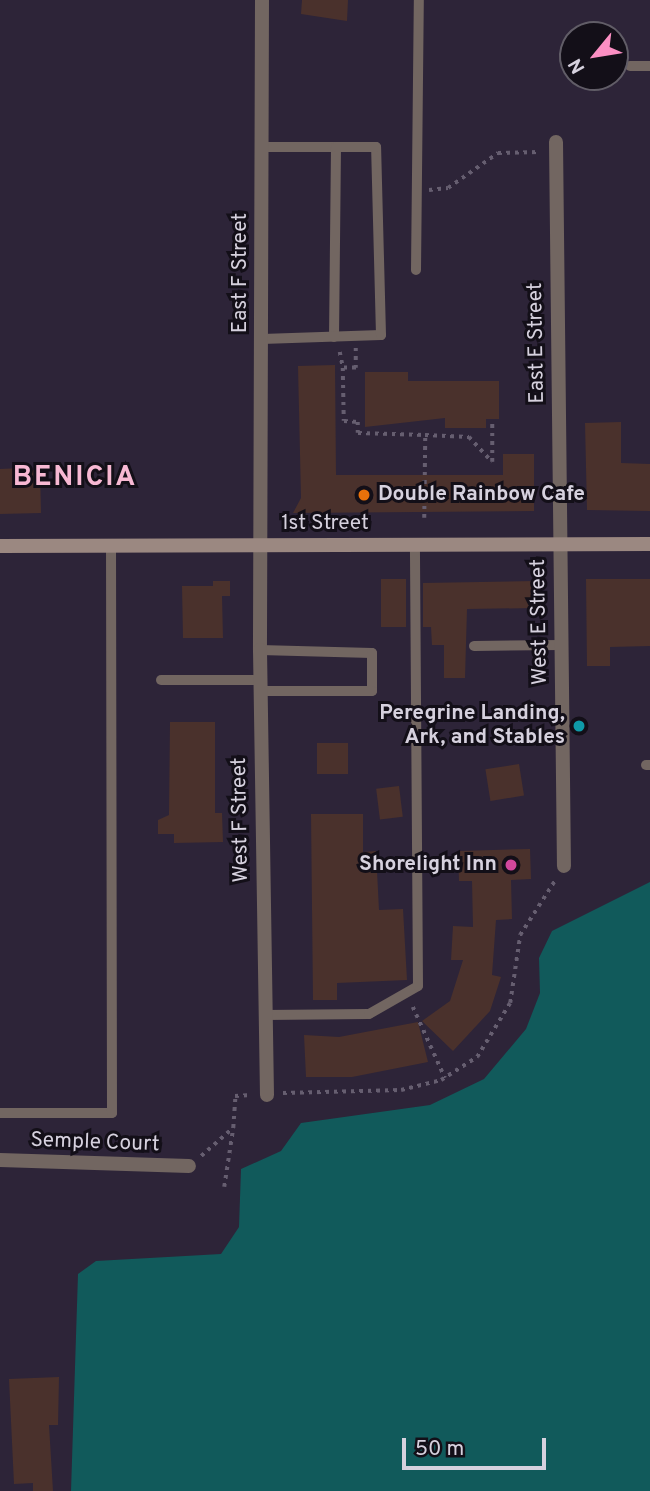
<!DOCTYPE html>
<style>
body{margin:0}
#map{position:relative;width:650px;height:1491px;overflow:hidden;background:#2d2438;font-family:Overpass,sans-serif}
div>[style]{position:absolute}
.water>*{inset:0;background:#115a5b}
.building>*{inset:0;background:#4a312c;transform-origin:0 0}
.path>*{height:3.5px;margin-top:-1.75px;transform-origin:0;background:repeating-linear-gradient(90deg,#665e70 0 3.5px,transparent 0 8.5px)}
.lane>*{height:10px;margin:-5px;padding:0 5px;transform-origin:5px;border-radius:5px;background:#726661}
.street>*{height:14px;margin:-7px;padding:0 7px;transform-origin:7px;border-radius:7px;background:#726661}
.secondary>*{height:14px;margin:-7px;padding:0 7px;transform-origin:7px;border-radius:7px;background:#9b8881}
.dots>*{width:19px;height:19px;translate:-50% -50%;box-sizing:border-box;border:4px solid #130f18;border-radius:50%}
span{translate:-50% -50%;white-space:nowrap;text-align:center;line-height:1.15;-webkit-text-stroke:6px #130f18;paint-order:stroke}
.street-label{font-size:21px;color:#d6d1de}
.poi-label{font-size:21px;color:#d6d1de;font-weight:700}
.left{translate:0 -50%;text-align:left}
.right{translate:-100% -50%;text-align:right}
.district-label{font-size:28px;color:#f7b8d3;font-weight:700;letter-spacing:2px}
.north{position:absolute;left:559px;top:21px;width:70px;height:70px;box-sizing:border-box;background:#130f18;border:2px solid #615d67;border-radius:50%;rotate:240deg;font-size:19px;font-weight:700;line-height:28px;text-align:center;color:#d6d1de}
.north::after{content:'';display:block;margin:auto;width:24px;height:32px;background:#fc8fc3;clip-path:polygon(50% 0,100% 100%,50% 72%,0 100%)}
.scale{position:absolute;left:402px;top:1438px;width:144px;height:32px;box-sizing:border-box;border:4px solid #d6d1de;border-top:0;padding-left:9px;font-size:21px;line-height:24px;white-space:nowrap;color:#d6d1de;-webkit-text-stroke:5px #130f18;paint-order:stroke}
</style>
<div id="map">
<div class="water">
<div style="clip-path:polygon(650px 882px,650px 1491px,71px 1491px,78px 1274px,96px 1261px,221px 1254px,239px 1227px,241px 1169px,281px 1151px,301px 1123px,430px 1105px,484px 1079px,526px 1029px,540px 993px,539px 958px,552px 931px)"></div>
</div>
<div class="building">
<div style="clip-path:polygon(302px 0,348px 0,347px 21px,301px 14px)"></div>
<div style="clip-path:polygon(335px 365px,336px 475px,503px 475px,503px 454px,534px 454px,534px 511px,293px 513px,301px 498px,298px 366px)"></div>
<div style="clip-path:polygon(365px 372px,408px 372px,408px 381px,499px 381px,499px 419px,486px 419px,486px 428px,445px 428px,445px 418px,365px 427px)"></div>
<div style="clip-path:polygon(621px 422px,621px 463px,650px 464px,650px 511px,587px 510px,585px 423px)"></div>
<div style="clip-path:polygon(22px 468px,40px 471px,41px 513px,0 514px,0 469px)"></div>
<div style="left:381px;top:579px;width:25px;height:48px"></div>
<div style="clip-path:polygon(586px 579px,650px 579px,650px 646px,610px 647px,610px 666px,587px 666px)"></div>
<div style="clip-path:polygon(213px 581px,230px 581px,230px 596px,222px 596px,223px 638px,183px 638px,182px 586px,213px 586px)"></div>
<div style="clip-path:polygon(535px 581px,535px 608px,467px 609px,465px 678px,444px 678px,444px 645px,432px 645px,431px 627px,423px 627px,423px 583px)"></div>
<div style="clip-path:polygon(170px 722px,215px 722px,215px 813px,222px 813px,223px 842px,174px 843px,174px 834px,158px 834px,158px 820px,169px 815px)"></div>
<div style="left:317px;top:743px;width:31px;height:31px"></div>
<div style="left:519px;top:764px;width:32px;height:34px;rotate:81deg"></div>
<div style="left:399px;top:786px;width:31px;height:23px;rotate:83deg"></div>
<div style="clip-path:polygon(311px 814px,363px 814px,363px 852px,376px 851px,379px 910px,403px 909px,407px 980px,337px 983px,337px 1000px,313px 1000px)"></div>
<div style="clip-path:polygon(530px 849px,531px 879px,511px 880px,512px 919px,496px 920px,492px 975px,501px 977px,490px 1011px,453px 1051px,422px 1021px,450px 1001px,463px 960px,451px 960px,453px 926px,473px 927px,472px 881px,459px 881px,458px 851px)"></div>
<div style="clip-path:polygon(418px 1022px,428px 1062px,352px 1077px,306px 1077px,304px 1035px,339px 1037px)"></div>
<div style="clip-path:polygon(59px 1377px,58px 1425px,49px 1425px,53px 1491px,33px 1491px,33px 1483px,14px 1484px,9px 1379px)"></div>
</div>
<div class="path">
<div style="left:429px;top:190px;width:19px;rotate:-6deg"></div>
<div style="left:448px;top:188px;width:61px;rotate:-35deg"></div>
<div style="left:498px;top:153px;width:42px;rotate:-1.4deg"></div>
<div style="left:356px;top:348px;width:20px;rotate:90deg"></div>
<div style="left:356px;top:368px;width:13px;rotate:180deg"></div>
<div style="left:343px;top:368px;width:53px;rotate:88.9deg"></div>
<div style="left:344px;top:421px;width:14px;rotate:4deg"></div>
<div style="left:358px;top:422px;width:11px;rotate:90deg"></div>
<div style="left:358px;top:433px;width:67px;rotate:1.7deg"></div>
<div style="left:340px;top:352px;width:16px;rotate:79deg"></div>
<div style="left:424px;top:518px;width:83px;rotate:-89.3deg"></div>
<div style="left:425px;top:435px;width:44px;rotate:2.6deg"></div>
<div style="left:469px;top:437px;width:34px;rotate:47deg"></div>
<div style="left:492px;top:462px;width:38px;rotate:-90deg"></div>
<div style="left:413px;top:1007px;width:78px;rotate:65.7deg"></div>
<div style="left:283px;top:1093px;width:118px;rotate:-1.5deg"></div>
<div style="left:401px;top:1090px;width:41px;rotate:-14deg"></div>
<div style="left:441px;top:1080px;width:43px;rotate:-32.6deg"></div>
<div style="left:477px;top:1057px;width:63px;rotate:-58.6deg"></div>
<div style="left:510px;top:1003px;width:69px;rotate:-81.6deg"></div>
<div style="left:520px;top:935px;width:67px;rotate:-57.3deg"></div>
<div style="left:201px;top:1156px;width:43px;rotate:-41.2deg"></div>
<div style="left:233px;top:1128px;width:32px;rotate:-86deg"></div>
<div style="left:235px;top:1096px;width:16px;rotate:-4deg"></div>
<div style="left:224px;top:1187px;width:60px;rotate:-81.3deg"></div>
</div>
<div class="lane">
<div style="left:630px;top:66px;width:20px"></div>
<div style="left:261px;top:147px;width:75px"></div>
<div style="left:336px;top:147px;width:190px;rotate:90.6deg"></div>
<div style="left:416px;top:270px;width:270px;rotate:-89.4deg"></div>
<div style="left:262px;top:339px;width:119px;rotate:-1.9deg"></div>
<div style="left:381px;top:335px;width:188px;rotate:-91.5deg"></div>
<div style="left:376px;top:147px;width:40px;rotate:180deg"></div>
<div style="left:474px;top:646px;width:87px;rotate:-0.7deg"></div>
<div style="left:260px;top:650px;width:112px;rotate:1.5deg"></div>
<div style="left:372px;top:653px;width:38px;rotate:90deg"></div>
<div style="left:372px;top:691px;width:112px;rotate:180deg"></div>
<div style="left:161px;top:680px;width:99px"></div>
<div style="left:646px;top:765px;width:4px"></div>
<div style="left:265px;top:1015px;width:104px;rotate:-0.6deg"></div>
<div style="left:369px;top:1014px;width:56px;rotate:-29.7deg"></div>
<div style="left:418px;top:986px;width:441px;rotate:-90.4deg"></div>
<div style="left:0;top:1113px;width:112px"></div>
<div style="left:112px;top:1113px;width:567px;rotate:-90.1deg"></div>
</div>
<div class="street">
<div style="left:262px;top:0;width:650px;rotate:90.18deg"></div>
<div style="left:260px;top:650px;width:445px;rotate:89.1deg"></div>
<div style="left:556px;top:142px;width:724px;rotate:89.37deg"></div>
<div style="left:0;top:1160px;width:189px;rotate:1.8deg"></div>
</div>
<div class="secondary">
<div style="left:0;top:546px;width:650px;rotate:-0.18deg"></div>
</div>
<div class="dots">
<div style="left:364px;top:495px;background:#e8710a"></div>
<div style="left:579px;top:726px;background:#0f9aa8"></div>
<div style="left:511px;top:865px;background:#d1479c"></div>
</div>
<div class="street-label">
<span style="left:241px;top:273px;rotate:-90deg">East F Street</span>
<span style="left:537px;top:343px;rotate:-91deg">East E Street</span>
<span style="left:325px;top:524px">1st Street</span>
<span style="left:540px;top:622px;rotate:-91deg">West E Street</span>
<span style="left:241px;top:820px;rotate:-91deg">West F Street</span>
<span style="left:95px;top:1143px;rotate:2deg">Semple Court</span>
</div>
<div class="poi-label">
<span class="left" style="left:378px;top:495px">Double Rainbow Cafe</span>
<span class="right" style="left:565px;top:726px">Peregrine Landing,<br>Ark, and Stables</span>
<span class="right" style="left:497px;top:865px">Shorelight Inn</span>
</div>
<div class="district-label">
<span style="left:75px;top:478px">BENICIA</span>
</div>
<div class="north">N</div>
<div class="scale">50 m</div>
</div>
